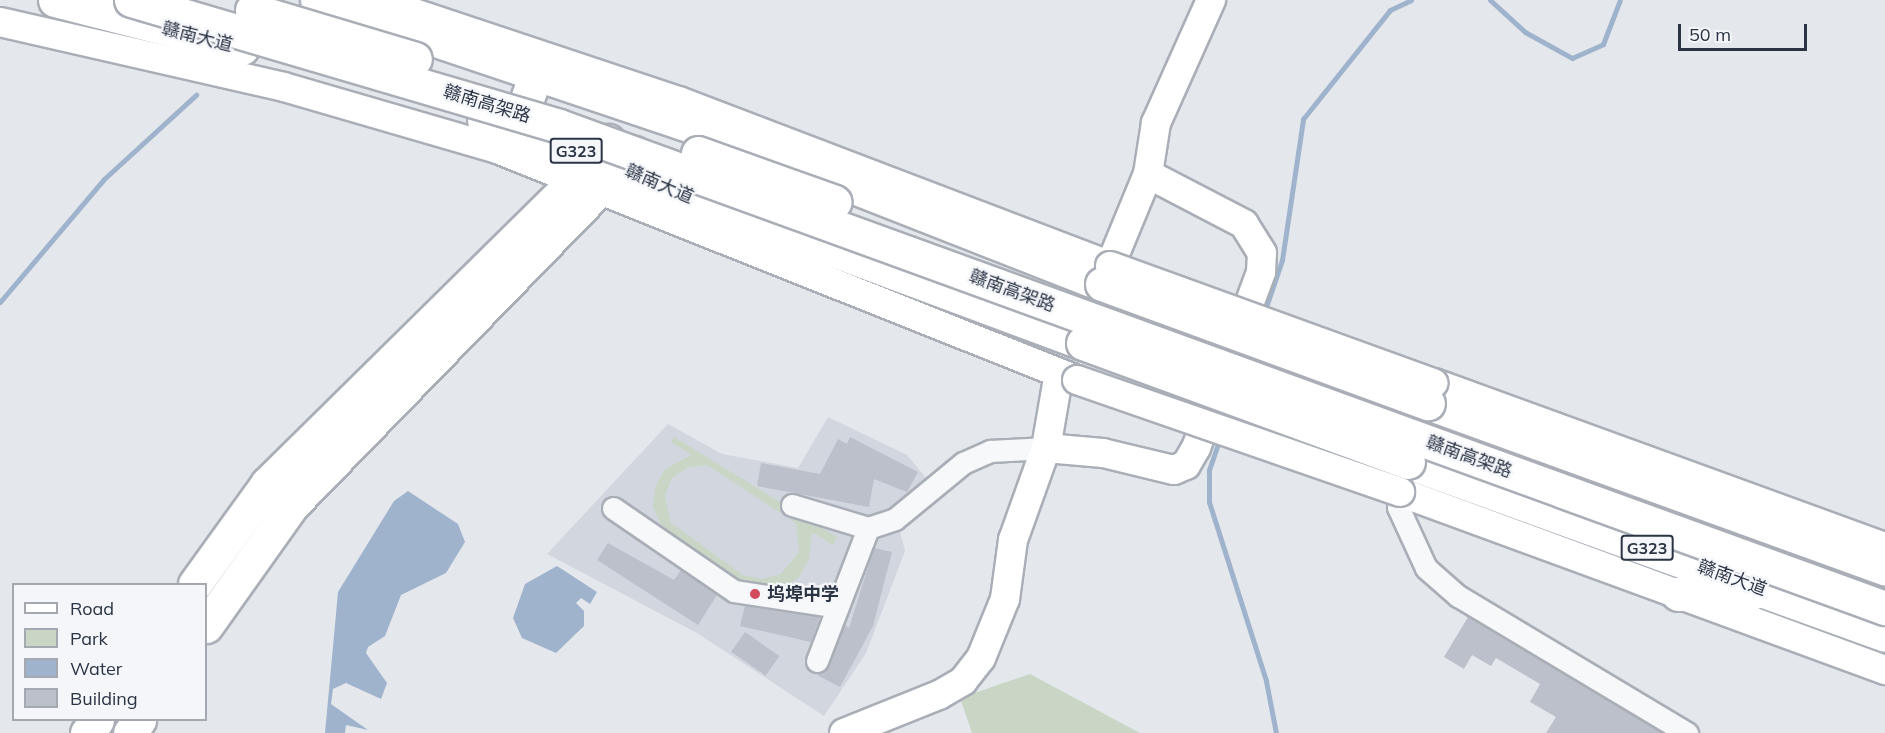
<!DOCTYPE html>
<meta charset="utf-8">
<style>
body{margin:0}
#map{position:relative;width:1885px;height:733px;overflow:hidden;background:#e4e7ec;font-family:Mulish,"Noto Sans SC",sans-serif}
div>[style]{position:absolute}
.built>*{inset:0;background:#d2d6de}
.green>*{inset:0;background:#c9d6c5}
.water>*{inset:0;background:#9fb4cc}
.stream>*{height:5px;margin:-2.5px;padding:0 2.5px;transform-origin:2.5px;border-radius:2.5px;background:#9fb4cc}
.building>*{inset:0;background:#bbc0ca;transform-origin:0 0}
.roads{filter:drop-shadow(2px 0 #a9aeb7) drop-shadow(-2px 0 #a9aeb7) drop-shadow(0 2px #a9aeb7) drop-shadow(0 -2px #a9aeb7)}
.street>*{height:21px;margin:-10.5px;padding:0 10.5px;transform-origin:10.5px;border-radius:10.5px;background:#f7f8fa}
.secondary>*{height:28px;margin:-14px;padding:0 14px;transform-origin:14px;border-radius:14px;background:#fff}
.primary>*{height:33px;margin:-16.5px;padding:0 16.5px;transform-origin:16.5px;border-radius:16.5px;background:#fff}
.bridges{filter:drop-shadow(2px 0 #a9aeb7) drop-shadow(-2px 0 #a9aeb7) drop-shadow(0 2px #a9aeb7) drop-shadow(0 -2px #a9aeb7)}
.secondary-bridge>*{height:28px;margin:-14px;padding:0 14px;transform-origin:14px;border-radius:14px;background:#fff}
.primary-bridge>*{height:33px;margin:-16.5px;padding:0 16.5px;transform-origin:16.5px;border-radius:16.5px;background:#fff}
.highway-bridge>*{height:33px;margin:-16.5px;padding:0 16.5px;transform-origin:16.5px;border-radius:16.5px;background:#fff}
.dots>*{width:16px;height:16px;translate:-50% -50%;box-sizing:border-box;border:3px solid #f4f6f9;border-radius:50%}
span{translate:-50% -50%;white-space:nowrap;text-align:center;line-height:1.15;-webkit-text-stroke:4.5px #f4f6f9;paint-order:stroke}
.shield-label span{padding:2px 4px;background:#f4f6f9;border:2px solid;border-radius:4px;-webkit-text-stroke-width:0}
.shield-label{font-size:16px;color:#2b3445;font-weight:700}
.street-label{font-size:18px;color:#2b3445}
.poi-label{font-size:18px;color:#2b3445;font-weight:700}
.left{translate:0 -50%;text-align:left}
.legend{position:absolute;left:12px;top:583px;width:195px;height:138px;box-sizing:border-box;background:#f4f6f9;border:2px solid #a4a8b1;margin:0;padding:8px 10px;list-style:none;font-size:18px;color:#2b3445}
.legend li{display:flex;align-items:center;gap:12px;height:30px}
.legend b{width:30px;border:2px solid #a4a8b1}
.scale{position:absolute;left:1678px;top:24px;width:129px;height:27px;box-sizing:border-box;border:3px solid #2b3445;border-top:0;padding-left:8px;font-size:18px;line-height:21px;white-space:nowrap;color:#2b3445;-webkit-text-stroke:4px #f4f6f9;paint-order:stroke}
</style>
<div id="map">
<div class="built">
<div style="clip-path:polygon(828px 417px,907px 455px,927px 479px,895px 512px,905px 551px,866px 653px,824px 716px,697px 633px,547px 554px,668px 424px,722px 454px,798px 468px)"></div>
</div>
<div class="green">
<div style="clip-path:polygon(evenodd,674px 437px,837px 537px,833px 545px,812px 532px,809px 559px,799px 577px,783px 588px,753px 592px,665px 534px,653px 507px,655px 487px,665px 469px,692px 455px,671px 442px,674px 437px,707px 465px,796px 523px,799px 552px,781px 574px,762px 579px,743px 575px,670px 522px,665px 495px,672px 478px,688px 467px,707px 465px)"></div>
<div style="clip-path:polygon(1030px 674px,1140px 733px,972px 733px,960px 698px)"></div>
</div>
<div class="water">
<div style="clip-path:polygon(408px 491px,458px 524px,465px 542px,446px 573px,401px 595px,385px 636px,368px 647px,366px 653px,387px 683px,381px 699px,346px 683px,333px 689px,331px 704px,368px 730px,346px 725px,345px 733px,325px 733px,338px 592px,394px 501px)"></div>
<div style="clip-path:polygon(557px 566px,597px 592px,590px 604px,581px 598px,576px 603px,584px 611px,584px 626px,556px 653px,522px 638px,513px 618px,525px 584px)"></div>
</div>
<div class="stream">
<div style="left:1490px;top:0;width:47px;rotate:42.4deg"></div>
<div style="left:1525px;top:32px;width:54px;rotate:29deg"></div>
<div style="left:1572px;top:58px;width:34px;rotate:-24deg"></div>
<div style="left:1603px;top:44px;width:47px;rotate:-68.9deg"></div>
<div style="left:0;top:302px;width:161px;rotate:-49.8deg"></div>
<div style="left:104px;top:179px;width:125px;rotate:-42.4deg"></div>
<div style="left:1264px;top:313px;width:56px;rotate:-71.2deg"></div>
<div style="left:1282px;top:260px;width:143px;rotate:-81.5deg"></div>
<div style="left:1303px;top:119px;width:139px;rotate:-51.4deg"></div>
<div style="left:1390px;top:10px;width:23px;rotate:-25deg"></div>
<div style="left:1220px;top:438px;width:34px;rotate:109deg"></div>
<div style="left:1209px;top:470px;width:32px;rotate:90deg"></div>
<div style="left:1209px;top:502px;width:188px;rotate:72.3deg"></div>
<div style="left:1266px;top:681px;width:53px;rotate:79.1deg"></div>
</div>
<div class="building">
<div style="clip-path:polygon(850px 437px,918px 472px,907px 492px,874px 479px,869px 507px,757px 486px,761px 463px,820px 474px,838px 439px,847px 444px)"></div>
<div style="clip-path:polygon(608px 543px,674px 580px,681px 570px,717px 595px,698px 625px,597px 560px)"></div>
<div style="clip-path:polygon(874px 548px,892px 552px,873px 626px,840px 687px,817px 675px,829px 666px,844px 625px,849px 628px)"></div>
<div style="clip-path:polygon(745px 606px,820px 617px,811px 642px,740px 626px)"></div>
<div style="clip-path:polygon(1468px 617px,1662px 733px,1546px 733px,1556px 717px,1530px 702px,1540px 684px,1496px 658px,1491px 666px,1472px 655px,1464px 669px,1444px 657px)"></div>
<div style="left:745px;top:632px;width:42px;height:24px;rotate:35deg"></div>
</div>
<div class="roads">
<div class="street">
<div style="left:1400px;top:492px;width:15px;rotate:98deg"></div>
<div style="left:1398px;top:507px;width:67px;rotate:65.3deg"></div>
<div style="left:1426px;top:568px;width:43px;rotate:41.2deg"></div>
<div style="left:1458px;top:596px;width:267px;rotate:30.9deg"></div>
<div style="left:792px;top:505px;width:79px;rotate:16.8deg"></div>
<div style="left:868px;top:528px;width:28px;rotate:-18deg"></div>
<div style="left:895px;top:519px;width:88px;rotate:-39.5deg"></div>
<div style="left:963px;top:463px;width:30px;rotate:-24deg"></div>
<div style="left:990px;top:451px;width:56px;rotate:-3.1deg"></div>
<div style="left:613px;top:508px;width:147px;rotate:34.4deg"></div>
<div style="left:734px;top:591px;width:105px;rotate:8.7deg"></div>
<div style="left:817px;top:661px;width:142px;rotate:-69deg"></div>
</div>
<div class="secondary">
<div style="left:375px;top:0;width:320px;rotate:18.4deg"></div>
<div style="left:679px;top:101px;width:462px;rotate:20.9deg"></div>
<div style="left:1110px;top:266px;width:100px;rotate:-67.6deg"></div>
<div style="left:1148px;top:174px;width:52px;rotate:-81.1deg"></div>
<div style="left:1156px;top:123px;width:135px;rotate:-65.9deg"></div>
<div style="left:0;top:22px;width:291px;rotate:12.9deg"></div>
<div style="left:284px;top:87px;width:222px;rotate:16.2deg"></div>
<div style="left:497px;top:149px;width:624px;rotate:21.72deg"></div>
<div style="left:1434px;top:383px;width:480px;rotate:20deg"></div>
<div style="left:1046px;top:448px;width:57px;rotate:5deg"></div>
<div style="left:1103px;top:453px;width:73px;rotate:13.5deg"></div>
<div style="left:1174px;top:470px;width:13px;rotate:-23deg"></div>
<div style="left:1186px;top:465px;width:20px;rotate:-60deg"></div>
<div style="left:1196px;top:448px;width:188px;rotate:-69.7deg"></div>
<div style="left:1261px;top:272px;width:19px;rotate:-87deg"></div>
<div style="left:1262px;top:253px;width:34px;rotate:-122deg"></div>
<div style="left:1244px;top:224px;width:108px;rotate:-152.5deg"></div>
<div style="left:1400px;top:492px;width:517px;rotate:20.15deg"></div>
<div style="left:844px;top:733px;width:102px;rotate:-21.8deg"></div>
<div style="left:939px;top:695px;width:28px;rotate:-30deg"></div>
<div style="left:963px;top:681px;width:29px;rotate:-52deg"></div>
<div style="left:981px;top:658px;width:64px;rotate:-67.9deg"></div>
<div style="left:1005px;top:599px;width:60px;rotate:-82.3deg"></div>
<div style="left:1013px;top:540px;width:98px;rotate:-70.3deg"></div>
<div style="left:1046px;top:448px;width:76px;rotate:-80.2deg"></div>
</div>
<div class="primary">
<div style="left:55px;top:0;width:193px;rotate:14.4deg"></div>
<div style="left:317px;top:0;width:451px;rotate:18.6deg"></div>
<div style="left:744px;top:144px;width:384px;rotate:21.4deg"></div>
<div style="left:484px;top:120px;width:639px;rotate:20.42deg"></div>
<div style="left:516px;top:130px;width:63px;rotate:-70.4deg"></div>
<div style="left:1428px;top:403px;width:486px;rotate:19.9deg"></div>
<div style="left:1408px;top:462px;width:507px;rotate:19.93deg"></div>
<div style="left:195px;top:584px;width:123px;rotate:-54.2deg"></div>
<div style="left:267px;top:484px;width:437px;rotate:-44.6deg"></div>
<div style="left:578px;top:177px;width:47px;rotate:-50.2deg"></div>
<div style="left:1678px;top:594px;width:74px;rotate:-0.8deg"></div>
<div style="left:206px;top:626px;width:148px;rotate:-54.6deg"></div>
<div style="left:292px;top:505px;width:491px;rotate:-45.8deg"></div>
<div style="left:87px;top:733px;width:16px;rotate:-52deg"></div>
<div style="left:130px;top:733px;width:16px;rotate:-55deg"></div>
</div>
</div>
<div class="bridges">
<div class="secondary-bridge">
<div style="left:1110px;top:266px;width:344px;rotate:19.9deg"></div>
<div style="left:1077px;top:380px;width:342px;rotate:19.1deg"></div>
</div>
<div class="primary-bridge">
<div style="left:1102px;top:284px;width:347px;rotate:20.1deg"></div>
<div style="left:1083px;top:343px;width:346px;rotate:20.1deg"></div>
</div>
<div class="highway-bridge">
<div style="left:131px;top:0;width:446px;rotate:16.4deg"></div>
<div style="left:559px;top:126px;width:1411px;rotate:19.98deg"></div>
<div style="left:252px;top:10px;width:170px;rotate:16.7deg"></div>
<div style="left:698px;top:153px;width:145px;rotate:19.7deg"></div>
</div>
</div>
<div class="dots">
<div style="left:755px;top:594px;background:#d1495b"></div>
</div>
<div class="shield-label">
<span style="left:576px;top:151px">G323</span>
<span style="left:1647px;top:548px">G323</span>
</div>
<div class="street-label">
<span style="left:197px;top:37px;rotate:14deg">赣南大道</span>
<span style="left:487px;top:104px;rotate:17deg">赣南高架路</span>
<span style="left:659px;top:184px;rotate:23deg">赣南大道</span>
<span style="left:1012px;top:291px;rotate:20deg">赣南高架路</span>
<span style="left:1469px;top:457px;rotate:20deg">赣南高架路</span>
<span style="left:1732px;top:578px;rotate:20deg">赣南大道</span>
</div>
<div class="poi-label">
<span class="left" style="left:767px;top:594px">坞埠中学</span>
</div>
<ul class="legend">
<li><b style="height:8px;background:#fff"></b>Road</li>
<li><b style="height:16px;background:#c9d6c5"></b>Park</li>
<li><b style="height:16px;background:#9fb4cc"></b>Water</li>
<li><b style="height:16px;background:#bbc0ca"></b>Building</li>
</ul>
<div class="scale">50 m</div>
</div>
